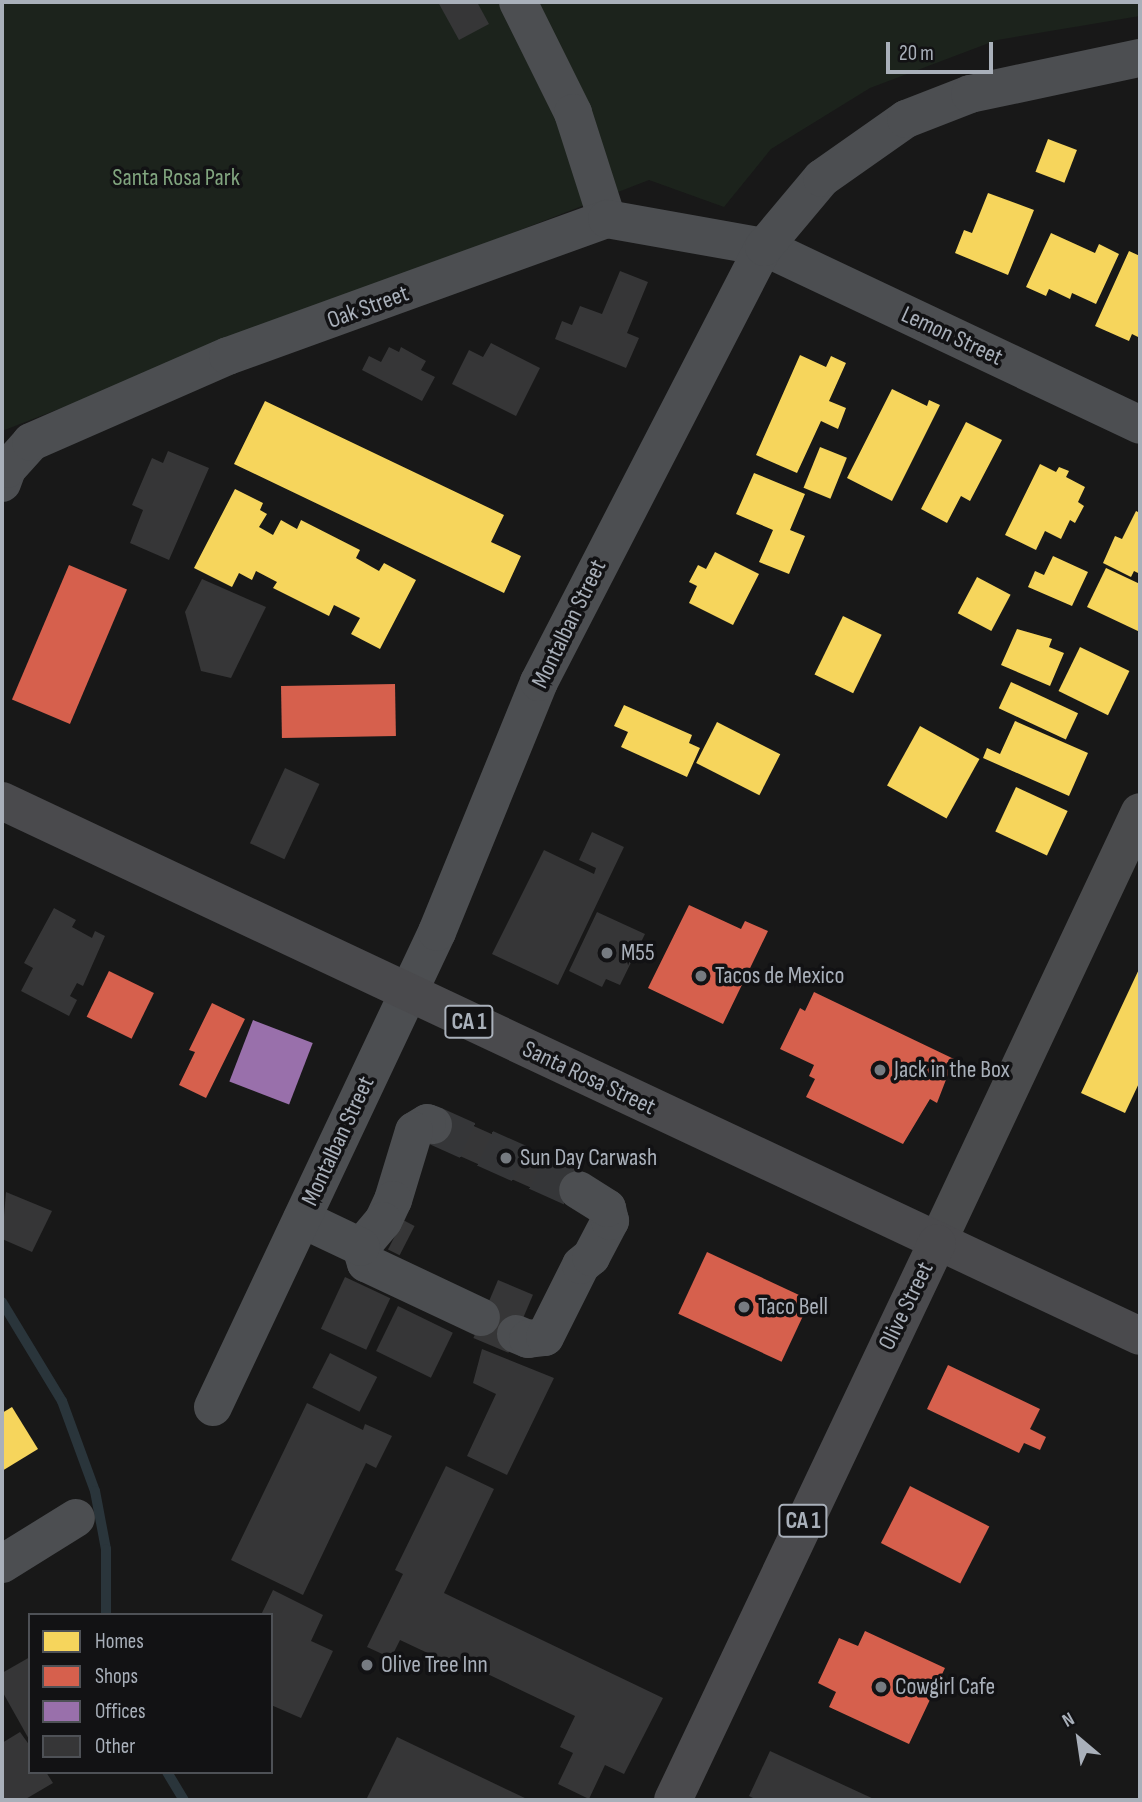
<!DOCTYPE html>
<style>
body{margin:0}
#map{position:relative;width:1142px;height:1802px;overflow:hidden;background:#181818;font-family:"Sofia Sans Condensed",sans-serif}
div>[style]{position:absolute}
.green>*{inset:0;background:#1c231c}
.homes>*{inset:0;background:#f6d55c;transform-origin:0 0}
.shops>*{inset:0;background:#d6604d;transform-origin:0 0}
.offices>*{inset:0;background:#9970ab;transform-origin:0 0}
.stream>*{height:10px;margin:-5px;padding:0 5px;transform-origin:5px;border-radius:5px;background:#2a353b}
.building>*{inset:0;background:#363637;transform-origin:0 0}
.minor-tunnel>*{height:38px;margin-top:-19px;transform-origin:0;background:repeating-linear-gradient(90deg,#353638 0 38px,transparent 0 57px)}
.minor>*{height:38px;margin:-19px;padding:0 19px;transform-origin:19px;border-radius:19px;background:#4c4e51}
.major>*{height:38px;margin:-19px;padding:0 19px;transform-origin:19px;border-radius:19px;background:#4a4b4d}
.highway>*{height:38px;margin:-19px;padding:0 19px;transform-origin:19px;border-radius:19px;background:#4a4a4d}
.dots>*{width:19px;height:19px;translate:-50% -50%;box-sizing:border-box;border:4px solid #121214;border-radius:50%}
span{translate:-50% -50%;white-space:nowrap;text-align:center;line-height:1.15;-webkit-text-stroke:7px #121214;paint-order:stroke}
.shield-label span{padding:2px 5px;background:#121214;border:2px solid;border-radius:5px;-webkit-text-stroke-width:0}
.shield-label{font-size:23px;color:#a9b0ba;font-weight:700}
.park-label{font-size:24px;color:#81a57f}
.street-label{font-size:24px;color:#a9b0ba}
.poi-label{font-size:24px;color:#a9b0ba}
.left{translate:0 -50%;text-align:left}
.frame{position:absolute;inset:0;border:4px solid #a9b0ba;pointer-events:none}
.legend{position:absolute;left:28px;top:1613px;width:245px;height:161px;box-sizing:border-box;background:#121214;border:2px solid #4e5156;margin:0;padding:9px 12px;list-style:none;font-size:21px;color:#a9b0ba}
.legend li{display:flex;align-items:center;gap:14px;height:35px}
.legend b{width:35px;border:2px solid #4e5156}
.north{position:absolute;left:1044px;top:1704px;width:70px;height:70px;-webkit-text-stroke:5px #121214;paint-order:stroke;rotate:331deg;font-size:19px;font-weight:700;line-height:28px;text-align:center;color:#a9b0ba}
.north::after{content:'';display:block;margin:auto;width:24px;height:32px;background:#a9b0ba;clip-path:polygon(50% 0,100% 100%,50% 72%,0 100%)}
.scale{position:absolute;left:886px;top:42px;width:107px;height:32px;box-sizing:border-box;border:4px solid #a9b0ba;border-top:0;padding-left:9px;font-size:21px;line-height:24px;white-space:nowrap;color:#a9b0ba;-webkit-text-stroke:5px #121214;paint-order:stroke}
</style>
<div id="map">
<div class="green">
<div style="clip-path:polygon(2px 2px,1138px 2px,1140px 16px,997px 40px,870px 88px,771px 149px,724px 207px,649px 180px,2px 431px)"></div>
</div>
<div class="homes">
<div style="left:1048px;top:139px;width:31px;height:35px;rotate:21deg"></div>
<div style="clip-path:polygon(988px 193px,1034px 210px,1008px 275px,955px 253px,964px 230px,972px 233px)"></div>
<div style="clip-path:polygon(1051px 233px,1095px 253px,1099px 244px,1119px 254px,1096px 304px,1072px 293px,1070px 299px,1049px 289px,1046px 296px,1026px 287px)"></div>
<div style="clip-path:polygon(1129px 251px,1140px 256px,1140px 338px,1132px 334px,1129px 341px,1095px 326px)"></div>
<div style="clip-path:polygon(800px 355px,826px 367px,831px 356px,846px 363px,829px 401px,846px 408px,838px 429px,821px 421px,797px 473px,756px 455px)"></div>
<div style="clip-path:polygon(892px 389px,927px 406px,929px 400px,940px 405px,892px 501px,847px 478px)"></div>
<div style="clip-path:polygon(265px 401px,504px 515px,491px 542px,521px 556px,504px 593px,234px 464px)"></div>
<div style="clip-path:polygon(966px 422px,1002px 440px,970px 501px,961px 496px,947px 523px,921px 509px)"></div>
<div style="left:820px;top:447px;width:29px;height:44px;rotate:22deg"></div>
<div style="clip-path:polygon(1040px 464px,1056px 472px,1059px 467px,1069px 471px,1066px 477px,1085px 487px,1078px 502px,1084px 506px,1075px 523px,1070px 520px,1061px 539px,1045px 531px,1036px 550px,1005px 535px)"></div>
<div style="clip-path:polygon(754px 473px,805px 494px,790px 530px,805px 536px,789px 574px,759px 562px,773px 530px,736px 514px)"></div>
<div style="clip-path:polygon(235px 489px,263px 503px,260px 510px,267px 514px,259px 527px,273px 535px,281px 520px,297px 529px,301px 520px,360px 550px,356px 558px,379px 571px,384px 563px,416px 580px,380px 649px,351px 634px,360px 618px,334px 605px,329px 616px,273px 588px,277px 582px,256px 571px,252px 580px,239px 573px,232px 587px,194px 568px)"></div>
<div style="clip-path:polygon(1136px 511px,1140px 513px,1140px 574px,1134px 571px,1131px 577px,1103px 563px,1115px 536px,1122px 539px)"></div>
<div style="clip-path:polygon(715px 552px,759px 574px,733px 625px,689px 603px,697px 586px,689px 582px,698px 565px,706px 569px)"></div>
<div style="clip-path:polygon(1053px 556px,1088px 572px,1072px 606px,1028px 587px,1035px 571px,1044px 575px)"></div>
<div style="clip-path:polygon(1106px 568px,1140px 584px,1140px 632px,1087px 607px)"></div>
<div style="left:977px;top:577px;width:38px;height:41px;rotate:28deg"></div>
<div style="left:843px;top:616px;width:43px;height:65px;rotate:26deg"></div>
<div style="clip-path:polygon(1017px 629px,1052px 639px,1049px 647px,1064px 653px,1050px 686px,1001px 665px)"></div>
<div style="left:1080px;top:647px;width:55px;height:49px;rotate:26deg"></div>
<div style="left:1011px;top:682px;width:74px;height:29px;rotate:25deg"></div>
<div style="clip-path:polygon(624px 705px,692px 735px,689px 743px,700px 748px,687px 777px,621px 747px,628px 732px,614px 726px)"></div>
<div style="clip-path:polygon(1015px 721px,1088px 753px,1069px 796px,983px 758px,987px 748px,1000px 754px)"></div>
<div style="left:717px;top:722px;width:71px;height:46px;rotate:27deg"></div>
<div style="left:920px;top:726px;width:68px;height:68px;rotate:29deg"></div>
<div style="left:1016px;top:787px;width:57px;height:49px;rotate:25deg"></div>
<div style="clip-path:polygon(1140px 967px,1140px 1081px,1125px 1113px,1081px 1093px)"></div>
<div style="clip-path:polygon(12px 1407px,38px 1449px,2px 1471px,2px 1413px)"></div>
</div>
<div class="shops">
<div style="left:69px;top:565px;width:63px;height:146px;rotate:23deg"></div>
<div style="left:395px;top:684px;width:52px;height:114px;rotate:89deg"></div>
<div style="clip-path:polygon(689px 905px,741px 929px,745px 921px,768px 931px,723px 1024px,648px 988px)"></div>
<div style="left:109px;top:971px;width:50px;height:51px;rotate:26deg"></div>
<div style="clip-path:polygon(814px 992px,954px 1059px,937px 1103px,930px 1099px,903px 1144px,806px 1097px,815px 1079px,809px 1076px,814px 1065px,780px 1049px,800px 1008px,805px 1011px)"></div>
<div style="clip-path:polygon(212px 1003px,245px 1019px,206px 1098px,179px 1085px,195px 1052px,189px 1050px)"></div>
<div style="left:707px;top:1252px;width:114px;height:68px;rotate:25deg"></div>
<div style="clip-path:polygon(948px 1365px,1040px 1409px,1030px 1429px,1046px 1437px,1040px 1450px,1024px 1443px,1019px 1453px,927px 1409px)"></div>
<div style="left:910px;top:1486px;width:89px;height:64px;rotate:27deg"></div>
<div style="clip-path:polygon(865px 1631px,945px 1668px,909px 1744px,829px 1707px,836px 1692px,818px 1683px,839px 1638px,858px 1646px)"></div>
</div>
<div class="offices">
<div style="left:253px;top:1020px;width:64px;height:66px;rotate:21deg"></div>
</div>
<div class="stream">
<div style="left:2px;top:1302px;width:116px;rotate:58.8deg"></div>
<div style="left:62px;top:1401px;width:96px;rotate:69.9deg"></div>
<div style="left:95px;top:1491px;width:59px;rotate:79.3deg"></div>
<div style="left:106px;top:1549px;width:66px;rotate:90deg"></div>
<div style="left:167px;top:1772px;width:33px;rotate:59deg"></div>
</div>
<div class="building">
<div style="clip-path:polygon(438px 2px,477px 2px,489px 24px,459px 40px)"></div>
<div style="clip-path:polygon(620px 271px,648px 282px,627px 333px,639px 338px,626px 368px,555px 339px,562px 321px,572px 325px,580px 306px,602px 314px)"></div>
<div style="clip-path:polygon(491px 343px,540px 368px,516px 416px,452px 384px,469px 350px,483px 357px)"></div>
<div style="clip-path:polygon(389px 347px,399px 352px,401px 347px,426px 361px,421px 370px,435px 377px,422px 401px,362px 370px,369px 356px,381px 362px)"></div>
<div style="clip-path:polygon(168px 451px,209px 468px,169px 560px,130px 543px,143px 510px,132px 505px,152px 458px,163px 463px)"></div>
<div style="clip-path:polygon(202px 579px,266px 607px,231px 678px,201px 671px,185px 612px)"></div>
<div style="left:285px;top:768px;width:38px;height:83px;rotate:25deg"></div>
<div style="clip-path:polygon(592px 832px,624px 847px,558px 985px,492px 954px,544px 850px,594px 874px,596px 868px,579px 860px)"></div>
<div style="clip-path:polygon(54px 908px,76px 920px,72px 927px,92px 938px,95px 931px,105px 936px,83px 986px,77px 983px,70px 996px,77px 1000px,69px 1016px,21px 991px,33px 968px,24px 963px)"></div>
<div style="clip-path:polygon(597px 912px,645px 934px,620px 985px,606px 979px,602px 987px,569px 971px)"></div>
<div style="left:440px;top:1111px;width:159px;height:33px;rotate:24deg"></div>
<div style="clip-path:polygon(6px 1192px,52px 1211px,32px 1252px,2px 1239px)"></div>
<div style="left:403px;top:1220px;width:13px;height:33px;rotate:27deg"></div>
<div style="left:345px;top:1277px;width:50px;height:57px;rotate:25deg"></div>
<div style="left:498px;top:1280px;width:38px;height:63px;rotate:23deg"></div>
<div style="left:398px;top:1306px;width:61px;height:50px;rotate:26deg"></div>
<div style="clip-path:polygon(482px 1349px,554px 1378px,507px 1475px,467px 1456px,496px 1394px,473px 1383px)"></div>
<div style="left:330px;top:1353px;width:53px;height:39px;rotate:27deg"></div>
<div style="clip-path:polygon(307px 1403px,363px 1430px,365px 1424px,392px 1436px,376px 1468px,366px 1463px,303px 1595px,231px 1560px)"></div>
<div style="clip-path:polygon(446px 1466px,494px 1489px,444px 1593px,663px 1698px,624px 1774px,605px 1765px,589px 1799px,558px 1784px,573px 1753px,560px 1747px,575px 1716px,454px 1658px,451px 1664px,400px 1640px,391px 1658px,367px 1647px,403px 1574px,395px 1570px)"></div>
<div style="clip-path:polygon(273px 1590px,323px 1615px,311px 1641px,333px 1651px,301px 1718px,271px 1705px,271px 1615px,261px 1615px)"></div>
<div style="clip-path:polygon(30px 1657px,30px 1741px,2px 1691px,2px 1673px)"></div>
<div style="clip-path:polygon(20px 1732px,30px 1746px,30px 1772px,46px 1772px,53px 1783px,24px 1800px,2px 1800px,2px 1743px)"></div>
<div style="clip-path:polygon(397px 1737px,529px 1800px,366px 1800px)"></div>
<div style="clip-path:polygon(770px 1751px,876px 1800px,757px 1800px,749px 1796px)"></div>
</div>
<div class="minor-tunnel">
<div style="left:433px;top:1125px;width:159px;rotate:24.1deg"></div>
</div>
<div class="minor">
<div style="left:518px;top:2px;width:124px;rotate:63.6deg"></div>
<div style="left:573px;top:113px;width:111px;rotate:72.2deg"></div>
<div style="left:2px;top:483px;width:15px;rotate:-70deg"></div>
<div style="left:7px;top:469px;width:36px;rotate:-48deg"></div>
<div style="left:31px;top:442px;width:215px;rotate:-23.6deg"></div>
<div style="left:228px;top:356px;width:403px;rotate:-19.9deg"></div>
<div style="left:607px;top:219px;width:159px;rotate:10.1deg"></div>
<div style="left:764px;top:247px;width:416px;rotate:25.3deg"></div>
<div style="left:433px;top:1125px;width:6px;rotate:-162deg"></div>
<div style="left:427px;top:1123px;width:15px;rotate:148deg"></div>
<div style="left:414px;top:1131px;width:72px;rotate:106.9deg"></div>
<div style="left:393px;top:1200px;width:23px;rotate:115deg"></div>
<div style="left:383px;top:1221px;width:34px;rotate:130deg"></div>
<div style="left:361px;top:1247px;width:17px;rotate:73deg"></div>
<div style="left:366px;top:1263px;width:127px;rotate:25.2deg"></div>
<div style="left:302px;top:1219px;width:65px;rotate:25.4deg"></div>
<div style="left:516px;top:1334px;width:13px;rotate:23deg"></div>
<div style="left:528px;top:1339px;width:17px;rotate:-7deg"></div>
<div style="left:545px;top:1337px;width:80px;rotate:-63.4deg"></div>
<div style="left:581px;top:1265px;width:13px;rotate:-39deg"></div>
<div style="left:591px;top:1257px;width:41px;rotate:-62.2deg"></div>
<div style="left:610px;top:1221px;width:13px;rotate:-103deg"></div>
<div style="left:607px;top:1208px;width:34px;rotate:-148deg"></div>
<div style="left:213px;top:1407px;width:525px;rotate:-64.75deg"></div>
<div style="left:437px;top:932px;width:270px;rotate:-67.8deg"></div>
<div style="left:539px;top:682px;width:490px;rotate:-62.7deg"></div>
<div style="left:764px;top:247px;width:90px;rotate:-50deg"></div>
<div style="left:822px;top:178px;width:103px;rotate:-35.1deg"></div>
<div style="left:906px;top:119px;width:69px;rotate:-21.3deg"></div>
<div style="left:970px;top:94px;width:174px;rotate:-12deg"></div>
<div style="left:2px;top:1564px;width:87px;rotate:-31.9deg"></div>
</div>
<div class="major">
<div style="left:937px;top:1243px;width:476px;rotate:-64.8deg"></div>
</div>
<div class="highway">
<div style="left:2px;top:801px;width:1257px;rotate:25.18deg"></div>
<div style="left:673px;top:1800px;width:616px;rotate:-64.64deg"></div>
</div>
<div class="dots">
<div style="left:607px;top:953px;background:#767b81"></div>
<div style="left:701px;top:976px;background:#767b81"></div>
<div style="left:880px;top:1070px;background:#767b81"></div>
<div style="left:506px;top:1158px;background:#767b81"></div>
<div style="left:744px;top:1307px;background:#767b81"></div>
<div style="left:367px;top:1665px;background:#767b81"></div>
<div style="left:881px;top:1687px;background:#767b81"></div>
</div>
<div class="shield-label">
<span style="left:469px;top:1022px">CA 1</span>
<span style="left:803px;top:1521px">CA 1</span>
</div>
<div class="park-label">
<span style="left:176px;top:178px">Santa Rosa Park</span>
</div>
<div class="street-label">
<span style="left:368px;top:307px;rotate:-20deg">Oak Street</span>
<span style="left:952px;top:336px;rotate:25deg">Lemon Street</span>
<span style="left:569px;top:624px;rotate:-64deg">Montalban Street</span>
<span style="left:589px;top:1078px;rotate:25deg">Santa Rosa Street</span>
<span style="left:338px;top:1141px;rotate:-65deg">Montalban Street</span>
<span style="left:906px;top:1306px;rotate:-64deg">Olive Street</span>
</div>
<div class="poi-label">
<span class="left" style="left:621px;top:953px">M55</span>
<span class="left" style="left:715px;top:976px">Tacos de Mexico</span>
<span class="left" style="left:894px;top:1070px">Jack in the Box</span>
<span class="left" style="left:520px;top:1158px">Sun Day Carwash</span>
<span class="left" style="left:758px;top:1307px">Taco Bell</span>
<span class="left" style="left:381px;top:1665px">Olive Tree Inn</span>
<span class="left" style="left:895px;top:1687px">Cowgirl Cafe</span>
</div>
<div class="frame"></div>
<ul class="legend">
<li><b style="height:19px;background:#f6d55c"></b>Homes</li>
<li><b style="height:19px;background:#d6604d"></b>Shops</li>
<li><b style="height:19px;background:#9970ab"></b>Offices</li>
<li><b style="height:19px;background:#363637"></b>Other</li>
</ul>
<div class="north">N</div>
<div class="scale">20 m</div>
</div>
